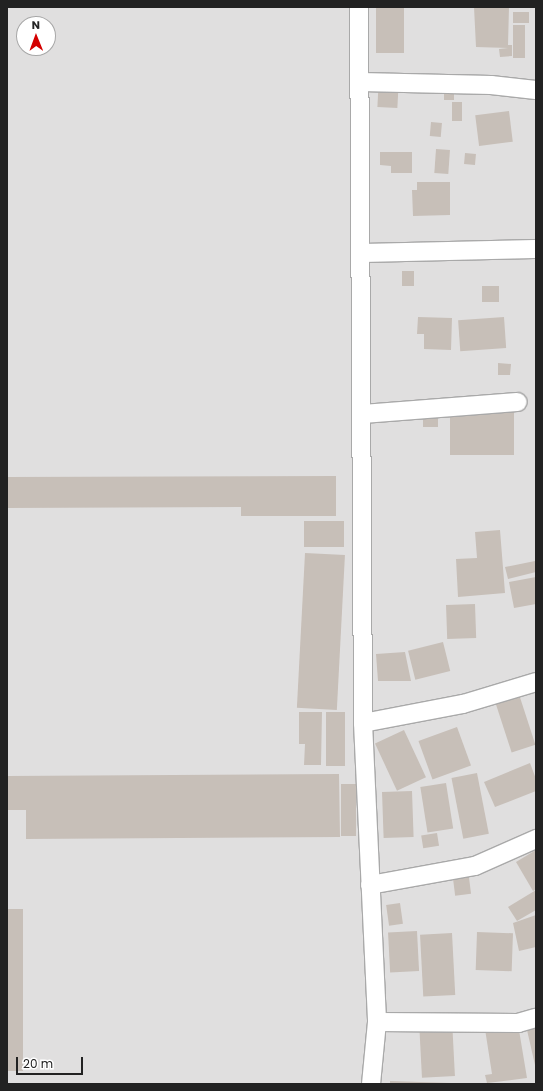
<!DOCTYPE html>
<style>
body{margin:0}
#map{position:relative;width:543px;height:1091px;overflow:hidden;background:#f2efe9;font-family:Poppins,sans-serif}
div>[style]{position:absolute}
.residential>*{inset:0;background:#e0dfdf}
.building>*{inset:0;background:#c7bfb8;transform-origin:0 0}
.roads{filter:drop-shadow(1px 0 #a9a9a9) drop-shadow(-1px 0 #a9a9a9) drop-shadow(0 1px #a9a9a9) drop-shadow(0 -1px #a9a9a9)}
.street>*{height:18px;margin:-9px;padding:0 9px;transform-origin:9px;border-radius:9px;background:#fff}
span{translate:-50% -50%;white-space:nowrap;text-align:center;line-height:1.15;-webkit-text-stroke:3px #fff;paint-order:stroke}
.frame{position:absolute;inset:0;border:8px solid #222;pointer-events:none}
.north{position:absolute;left:16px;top:16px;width:40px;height:40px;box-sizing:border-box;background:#fff;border:1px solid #a7a7a7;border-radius:50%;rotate:359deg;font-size:11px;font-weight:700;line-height:16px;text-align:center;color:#222}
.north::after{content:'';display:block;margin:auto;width:14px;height:18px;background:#d40000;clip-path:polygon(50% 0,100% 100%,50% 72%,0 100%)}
.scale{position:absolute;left:16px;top:1057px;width:67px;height:18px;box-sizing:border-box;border:2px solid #222;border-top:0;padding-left:5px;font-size:12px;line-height:14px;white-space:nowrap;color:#222;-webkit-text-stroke:3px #fff;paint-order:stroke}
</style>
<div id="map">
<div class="residential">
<div style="clip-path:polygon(evenodd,7px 7px,536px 7px,536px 1084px,7px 1084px,7px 7px,24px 24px,48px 24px,48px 48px,24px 48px,24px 24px)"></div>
</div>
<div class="building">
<div style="left:376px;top:7px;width:28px;height:46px"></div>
<div style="clip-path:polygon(474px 7px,509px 7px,508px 45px,512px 45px,512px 56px,500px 57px,499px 49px,508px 48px,476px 47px)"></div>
<div style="left:513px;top:12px;width:16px;height:11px"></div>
<div style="left:513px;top:25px;width:12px;height:33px"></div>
<div style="left:379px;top:76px;width:20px;height:31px;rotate:3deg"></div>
<div style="left:444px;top:90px;width:10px;height:10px"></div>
<div style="left:452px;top:102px;width:10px;height:19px"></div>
<div style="left:509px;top:111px;width:31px;height:34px;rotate:83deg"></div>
<div style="left:431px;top:122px;width:11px;height:14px;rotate:5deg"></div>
<div style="left:436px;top:149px;width:14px;height:24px;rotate:4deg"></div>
<div style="clip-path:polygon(380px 152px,412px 152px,412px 173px,391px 173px,391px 166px,380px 165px)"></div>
<div style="left:465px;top:153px;width:11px;height:11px;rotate:5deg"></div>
<div style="clip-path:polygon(417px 182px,450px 182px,450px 215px,413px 216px,412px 190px,417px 190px)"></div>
<div style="left:402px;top:271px;width:12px;height:15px"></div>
<div style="left:499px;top:286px;width:16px;height:17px;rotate:90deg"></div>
<div style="clip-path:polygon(418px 317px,452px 318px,451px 350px,424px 349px,424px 334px,417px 334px)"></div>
<div style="left:504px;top:317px;width:31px;height:46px;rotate:86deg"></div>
<div style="clip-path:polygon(498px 363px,511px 364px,510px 375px,498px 375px)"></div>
<div style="left:423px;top:403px;width:15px;height:24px"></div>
<div style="left:514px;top:407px;width:48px;height:64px;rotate:90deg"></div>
<div style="clip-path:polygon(336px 476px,336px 516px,241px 516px,241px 507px,7px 508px,7px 477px)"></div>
<div style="left:304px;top:521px;width:40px;height:26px"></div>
<div style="clip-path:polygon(500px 530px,505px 593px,458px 597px,456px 559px,477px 558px,475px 532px)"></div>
<div style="left:305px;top:553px;width:40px;height:155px;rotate:3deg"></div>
<div style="clip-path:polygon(535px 561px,536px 572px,508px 579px,505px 567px)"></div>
<div style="clip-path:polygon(536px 577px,536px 604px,514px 608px,509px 582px)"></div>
<div style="left:475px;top:604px;width:34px;height:29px;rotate:88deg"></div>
<div style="left:443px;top:642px;width:30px;height:36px;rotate:76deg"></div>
<div style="clip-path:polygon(405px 652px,411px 681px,378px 681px,376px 654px)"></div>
<div style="left:515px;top:682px;width:66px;height:25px;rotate:72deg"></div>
<div style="clip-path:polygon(299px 712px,322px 712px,321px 765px,304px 765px,305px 744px,299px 744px)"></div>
<div style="left:326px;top:712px;width:19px;height:54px"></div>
<div style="left:457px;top:727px;width:41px;height:41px;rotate:70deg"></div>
<div style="left:404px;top:730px;width:52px;height:32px;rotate:65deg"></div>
<div style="clip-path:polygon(530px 763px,536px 779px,536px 791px,495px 807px,484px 782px)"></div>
<div style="left:477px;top:773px;width:62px;height:26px;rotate:79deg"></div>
<div style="clip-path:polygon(339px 774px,340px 837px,26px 839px,26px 810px,7px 810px,7px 776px)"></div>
<div style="left:446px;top:783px;width:46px;height:26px;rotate:81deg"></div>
<div style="left:341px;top:784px;width:15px;height:52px"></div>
<div style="left:412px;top:791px;width:46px;height:30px;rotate:88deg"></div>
<div style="left:437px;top:833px;width:13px;height:16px;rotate:81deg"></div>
<div style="clip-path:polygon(536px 850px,536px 889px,533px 891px,516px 862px)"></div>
<div style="left:467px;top:861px;width:33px;height:16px;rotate:83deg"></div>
<div style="clip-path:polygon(536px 890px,536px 910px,517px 921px,508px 907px)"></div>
<div style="left:400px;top:903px;width:21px;height:14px;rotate:82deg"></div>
<div style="left:7px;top:909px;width:16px;height:162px"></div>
<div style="clip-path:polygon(536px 915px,536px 947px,519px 951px,513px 923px)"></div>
<div style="left:417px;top:931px;width:40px;height:29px;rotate:87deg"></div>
<div style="left:477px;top:932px;width:36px;height:38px;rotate:2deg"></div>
<div style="left:452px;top:933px;width:62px;height:32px;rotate:87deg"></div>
<div style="left:452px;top:1020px;width:56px;height:33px;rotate:87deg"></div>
<div style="clip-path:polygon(518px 1024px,527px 1078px,487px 1083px,485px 1075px,492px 1074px,485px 1029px)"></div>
<div style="clip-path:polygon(536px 1028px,536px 1065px,535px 1065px,527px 1030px)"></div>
<div style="clip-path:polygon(390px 1081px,451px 1083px,451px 1084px,390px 1084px)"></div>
</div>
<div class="roads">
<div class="street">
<div style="left:359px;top:7px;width:716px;rotate:89.68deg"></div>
<div style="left:363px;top:723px;width:299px;rotate:87.3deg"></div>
<div style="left:377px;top:1022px;width:62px;rotate:95.5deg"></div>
<div style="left:361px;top:82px;width:130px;rotate:1.3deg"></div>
<div style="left:491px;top:85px;width:45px;rotate:6.3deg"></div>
<div style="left:361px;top:253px;width:175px;rotate:-1.3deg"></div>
<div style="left:362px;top:414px;width:156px;rotate:-4.4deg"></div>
<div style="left:363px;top:723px;width:102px;rotate:-10.8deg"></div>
<div style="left:463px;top:704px;width:76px;rotate:-16.8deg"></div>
<div style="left:370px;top:885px;width:107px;rotate:-10.3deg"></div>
<div style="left:475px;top:866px;width:67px;rotate:-23.9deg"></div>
<div style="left:377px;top:1022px;width:141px;rotate:0.4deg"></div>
<div style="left:518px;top:1023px;width:19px;rotate:-16deg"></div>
</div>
</div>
<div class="frame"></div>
<div class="north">N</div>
<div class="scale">20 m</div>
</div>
